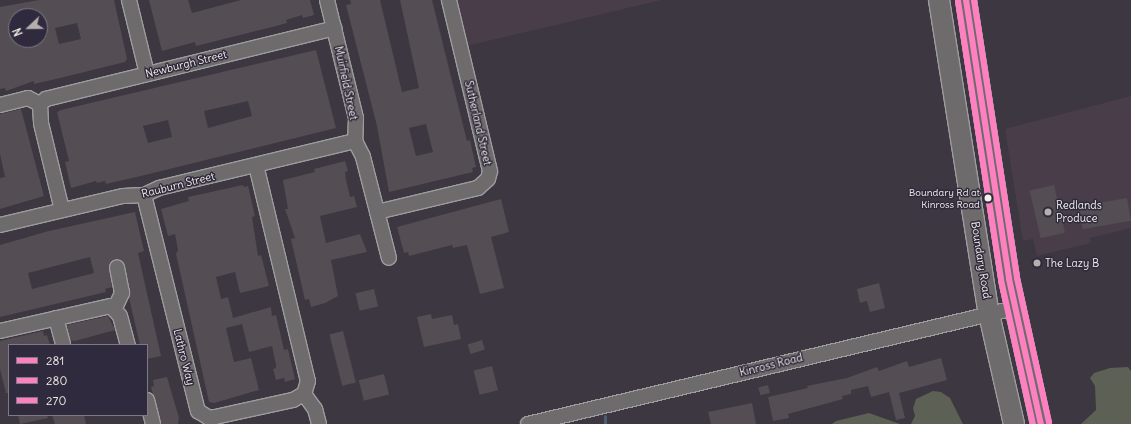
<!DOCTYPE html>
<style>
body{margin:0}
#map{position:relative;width:1131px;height:424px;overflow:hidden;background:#3c3740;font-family:Delius,sans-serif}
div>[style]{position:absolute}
.built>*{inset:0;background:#493d4a}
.green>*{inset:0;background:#5c6055}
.stream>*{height:3px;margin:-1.5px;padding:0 1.5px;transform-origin:1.5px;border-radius:1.5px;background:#4b5e73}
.building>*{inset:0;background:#544d53;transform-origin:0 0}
.roads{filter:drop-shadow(1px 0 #9f9c9f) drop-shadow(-1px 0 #9f9c9f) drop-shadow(0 1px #9f9c9f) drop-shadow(0 -1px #9f9c9f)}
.minor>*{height:14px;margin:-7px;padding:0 7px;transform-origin:7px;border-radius:7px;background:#6e6b6d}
.highway>*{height:20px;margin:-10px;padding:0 10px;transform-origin:10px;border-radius:10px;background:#6e6b6d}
.bus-1>*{height:6px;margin:-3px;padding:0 3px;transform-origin:3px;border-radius:3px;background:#ff80c0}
.bus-2>*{height:6px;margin:-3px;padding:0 3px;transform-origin:3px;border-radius:3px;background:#ff80c0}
.bus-3>*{height:6px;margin:-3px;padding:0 3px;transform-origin:3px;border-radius:3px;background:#ff80c0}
.dots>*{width:11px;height:11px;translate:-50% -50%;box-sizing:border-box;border:2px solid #2f2a3d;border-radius:50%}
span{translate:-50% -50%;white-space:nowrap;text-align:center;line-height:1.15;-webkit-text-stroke:3px #2f2a3d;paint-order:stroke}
.bus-label{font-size:10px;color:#f4f1e8}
.right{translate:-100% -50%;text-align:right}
.street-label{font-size:11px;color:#f4f1e8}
.poi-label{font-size:11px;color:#f4f1e8}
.left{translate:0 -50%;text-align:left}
.legend{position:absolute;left:8px;top:344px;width:140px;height:72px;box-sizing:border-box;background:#2f2a3d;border:1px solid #7e7a81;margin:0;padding:5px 7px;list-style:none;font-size:12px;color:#f4f1e8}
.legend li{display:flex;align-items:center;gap:8px;height:20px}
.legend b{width:20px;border:1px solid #7e7a81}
.north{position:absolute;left:8px;top:8px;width:40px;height:40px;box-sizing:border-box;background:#2f2a3d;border:1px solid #7e7a81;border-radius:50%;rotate:248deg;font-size:11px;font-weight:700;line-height:16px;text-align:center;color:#f4f1e8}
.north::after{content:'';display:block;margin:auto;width:14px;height:18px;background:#b4b0ad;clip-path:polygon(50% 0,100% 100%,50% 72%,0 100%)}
</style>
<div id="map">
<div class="built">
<div style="clip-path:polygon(455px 0,662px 0,466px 46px)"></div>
<div style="clip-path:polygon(1131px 96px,1131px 228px,1090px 238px,1091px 243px,1037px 256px,1033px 239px,1023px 241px,1005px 129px)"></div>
</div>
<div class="green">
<div style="clip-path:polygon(1128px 367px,1131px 371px,1131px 424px,1081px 424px,1096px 410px,1095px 386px,1090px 378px,1094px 373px,1110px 368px)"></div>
<div style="clip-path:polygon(933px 391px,941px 392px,950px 398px,963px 424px,911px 424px,915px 416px,913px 408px,916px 399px)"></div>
<div style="clip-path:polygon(869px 413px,900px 424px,832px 424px,836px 421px)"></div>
</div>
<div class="stream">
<div style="left:605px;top:424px;width:8px;rotate:-90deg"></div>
</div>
<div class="building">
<div style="clip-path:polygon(evenodd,39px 0,114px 0,127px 59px,125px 62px,56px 79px,34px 84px,34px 81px,6px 91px,5px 88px,0 89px,0 7px,39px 0,16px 16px,40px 16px,40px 40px,16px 40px,16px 16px,39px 0,77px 23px,81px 39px,59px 44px,55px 28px,77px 23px)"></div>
<div style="clip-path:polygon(149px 0,188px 0,192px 13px,241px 0,310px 0,314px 15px,303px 18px,302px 15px,286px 20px,287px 23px,276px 26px,196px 46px,195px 42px,162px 51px)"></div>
<div style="clip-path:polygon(evenodd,350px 0,380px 0,402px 92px,419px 88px,400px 0,432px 0,467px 141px,470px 140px,476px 167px,472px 168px,473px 172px,389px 192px,377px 126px,346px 5px,351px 4px,350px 0,426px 124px,433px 152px,416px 156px,409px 128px,426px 124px)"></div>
<div style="clip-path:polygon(evenodd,316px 50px,336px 128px,145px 175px,106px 184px,105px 181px,97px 183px,96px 181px,71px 188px,65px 162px,69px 161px,57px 112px,61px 110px,316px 50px,248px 101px,252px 116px,208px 128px,204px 111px,248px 101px,316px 50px,168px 120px,172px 137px,148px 143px,143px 126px,168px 120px)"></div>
<div style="clip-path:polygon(21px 109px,44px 196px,0 209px,0 178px,5px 177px,0 154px,0 114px)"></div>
<div style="clip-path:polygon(345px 161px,348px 171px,345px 172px,346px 180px,350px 197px,354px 196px,357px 207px,320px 216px,326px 243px,360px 234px,367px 252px,331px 260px,338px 296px,325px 303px,311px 307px,309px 299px,305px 300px,291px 239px,295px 238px,285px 209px,288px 209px,283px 180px,315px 172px,314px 169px)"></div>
<div style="clip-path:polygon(243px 185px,244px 187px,248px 186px,255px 216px,252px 217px,258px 256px,261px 255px,269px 286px,240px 293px,235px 272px,216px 277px,221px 299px,228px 297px,233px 318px,271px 307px,272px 316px,276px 315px,284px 350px,288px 349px,295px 379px,285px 382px,284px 378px,276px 380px,273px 369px,276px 368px,276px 365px,272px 346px,249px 352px,242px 324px,226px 328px,234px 362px,251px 358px,259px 390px,214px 403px,209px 402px,205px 384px,176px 254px,178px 250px,175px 234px,168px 236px,161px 209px,189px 201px,188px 197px)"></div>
<div style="left:1054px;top:185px;width:49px;height:25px;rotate:77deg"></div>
<div style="left:1127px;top:198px;width:23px;height:49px;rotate:80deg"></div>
<div style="clip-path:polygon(501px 199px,509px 232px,491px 237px,504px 288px,480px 294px,467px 245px,453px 248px,452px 245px,409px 256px,408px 252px,404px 253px,397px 227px)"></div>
<div style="clip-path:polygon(evenodd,135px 212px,144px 251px,138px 253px,161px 356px,147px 359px,147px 345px,140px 345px,129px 298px,130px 291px,125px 265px,119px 259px,112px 260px,109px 264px,112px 287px,105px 289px,106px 292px,0 317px,0 245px,49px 231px,135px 212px,90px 257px,94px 273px,32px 289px,28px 273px,90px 257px)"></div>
<div style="clip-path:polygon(879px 283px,885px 308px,870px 312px,867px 301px,860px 303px,857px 289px)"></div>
<div style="left:374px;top:289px;width:18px;height:19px;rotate:77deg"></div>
<div style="clip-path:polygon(431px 314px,432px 319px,452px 315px,454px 325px,458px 324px,461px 339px,424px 347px,417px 317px)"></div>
<div style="clip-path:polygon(108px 316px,115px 330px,75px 341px,70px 340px,67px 325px)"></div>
<div style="clip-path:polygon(43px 331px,44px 336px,47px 335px,50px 345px,9px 345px,9px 393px,6px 393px,0 369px,0 341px)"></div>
<div style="left:343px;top:331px;width:53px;height:14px;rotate:76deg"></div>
<div style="left:482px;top:340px;width:10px;height:15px;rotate:73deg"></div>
<div style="clip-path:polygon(941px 358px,947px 380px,899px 393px,905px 418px,896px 420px,889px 392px,871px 397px,868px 386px,851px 390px,851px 394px,842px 396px,843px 399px,788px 414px,789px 418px,773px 421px,768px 397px,808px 388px,807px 386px,847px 378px,877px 367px,879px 371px,907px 361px,909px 367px)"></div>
<div style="left:492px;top:366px;width:25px;height:19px;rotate:76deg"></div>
<div style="left:384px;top:374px;width:21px;height:26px;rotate:76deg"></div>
<div style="clip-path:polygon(167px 377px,179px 418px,178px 424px,161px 424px,151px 387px,154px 386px,153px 380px)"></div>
<div style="left:768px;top:385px;width:8px;height:10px;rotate:76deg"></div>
<div style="clip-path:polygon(752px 403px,756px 424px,711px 424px,708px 412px)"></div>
<div style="clip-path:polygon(18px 415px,47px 415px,48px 418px,20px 424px)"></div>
<div style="clip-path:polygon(52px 415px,84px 415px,86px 424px,55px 424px)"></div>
</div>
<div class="roads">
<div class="minor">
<div style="left:129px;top:0;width:76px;rotate:76.3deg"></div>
<div style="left:327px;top:0;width:122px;rotate:76.2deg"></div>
<div style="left:356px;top:118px;width:23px;rotate:92deg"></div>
<div style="left:355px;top:141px;width:18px;rotate:63deg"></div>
<div style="left:363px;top:157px;width:104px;rotate:75.6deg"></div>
<div style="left:0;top:105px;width:29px;rotate:-14deg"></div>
<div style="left:28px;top:98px;width:13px;rotate:27deg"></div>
<div style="left:256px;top:165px;width:222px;rotate:76.5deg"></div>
<div style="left:308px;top:381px;width:14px;rotate:107deg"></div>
<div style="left:304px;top:394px;width:19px;rotate:54deg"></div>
<div style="left:315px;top:409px;width:16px;rotate:75deg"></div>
<div style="left:144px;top:195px;width:223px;rotate:76deg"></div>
<div style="left:198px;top:411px;width:13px;rotate:32deg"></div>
<div style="left:209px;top:418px;width:6px;rotate:-9deg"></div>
<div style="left:215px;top:417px;width:80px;rotate:-12.3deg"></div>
<div style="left:293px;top:400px;width:13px;rotate:-29deg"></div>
<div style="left:62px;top:210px;width:89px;rotate:-103.6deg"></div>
<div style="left:41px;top:123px;width:19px;rotate:-93deg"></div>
<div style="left:40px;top:104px;width:8px;rotate:-40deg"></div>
<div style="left:46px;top:99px;width:297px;rotate:-13.8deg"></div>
<div style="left:377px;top:212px;width:104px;rotate:-13.4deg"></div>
<div style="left:478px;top:188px;width:13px;rotate:-42deg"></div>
<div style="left:488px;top:179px;width:8px;rotate:-76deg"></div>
<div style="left:490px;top:171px;width:176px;rotate:-103.5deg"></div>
<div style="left:0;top:225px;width:126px;rotate:-13.3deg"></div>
<div style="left:123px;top:196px;width:21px;rotate:-3deg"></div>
<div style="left:144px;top:195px;width:17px;rotate:-25deg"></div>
<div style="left:159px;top:188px;width:202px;rotate:-13.5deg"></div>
<div style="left:115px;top:308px;width:17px;rotate:-65deg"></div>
<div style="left:122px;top:293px;width:26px;rotate:-101deg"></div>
<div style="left:56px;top:318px;width:28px;rotate:75deg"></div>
<div style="left:0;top:331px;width:114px;rotate:-12.7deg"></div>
<div style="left:111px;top:306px;width:13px;rotate:48deg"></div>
<div style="left:120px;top:316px;width:30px;rotate:75deg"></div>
<div style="left:147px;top:400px;width:25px;rotate:76deg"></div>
<div style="left:528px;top:424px;width:501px;rotate:-13.4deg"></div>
</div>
<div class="highway">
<div style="left:939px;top:0;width:318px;rotate:81deg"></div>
<div style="left:989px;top:314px;width:113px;rotate:77.2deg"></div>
<div style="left:966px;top:0;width:282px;rotate:81.2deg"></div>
<div style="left:1009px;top:279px;width:148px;rotate:77.6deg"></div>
</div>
</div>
<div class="bus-1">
<div style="left:966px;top:0;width:282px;rotate:81.2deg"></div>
<div style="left:1009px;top:279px;width:148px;rotate:77.6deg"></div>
</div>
<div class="bus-2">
<div style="left:958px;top:1px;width:282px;rotate:81.2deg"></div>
<div style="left:1001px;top:280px;width:148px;rotate:77.5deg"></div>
</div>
<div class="bus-3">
<div style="left:974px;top:0;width:281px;rotate:81.2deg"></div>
<div style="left:1017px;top:278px;width:148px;rotate:77.5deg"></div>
</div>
<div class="dots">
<div style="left:988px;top:198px;background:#f4f1e8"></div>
<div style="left:1048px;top:212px;background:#b4b0ad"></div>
<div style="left:1037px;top:263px;background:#b4b0ad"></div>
</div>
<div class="bus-label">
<span class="right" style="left:980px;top:198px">Boundary Rd at<br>Kinross Road</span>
</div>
<div class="street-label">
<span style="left:186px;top:64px;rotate:-14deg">Newburgh Street</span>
<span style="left:346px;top:83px;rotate:78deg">Muirfield Street</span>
<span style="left:478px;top:123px;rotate:77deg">Sutherland Street</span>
<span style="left:178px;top:185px;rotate:-14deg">Rauburn Street</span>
<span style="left:981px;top:260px;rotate:81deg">Boundary Road</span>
<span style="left:184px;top:357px;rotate:76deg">Lathro Way</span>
<span style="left:771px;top:365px;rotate:-14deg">Kinross Road</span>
</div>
<div class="poi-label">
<span class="left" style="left:1056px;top:212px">Redlands<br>Produce</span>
<span class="left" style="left:1045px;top:263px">The Lazy B</span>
</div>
<ul class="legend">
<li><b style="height:5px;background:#ff80c0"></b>281</li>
<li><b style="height:5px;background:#ff80c0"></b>280</li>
<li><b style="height:5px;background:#ff80c0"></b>270</li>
</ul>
<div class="north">N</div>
</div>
